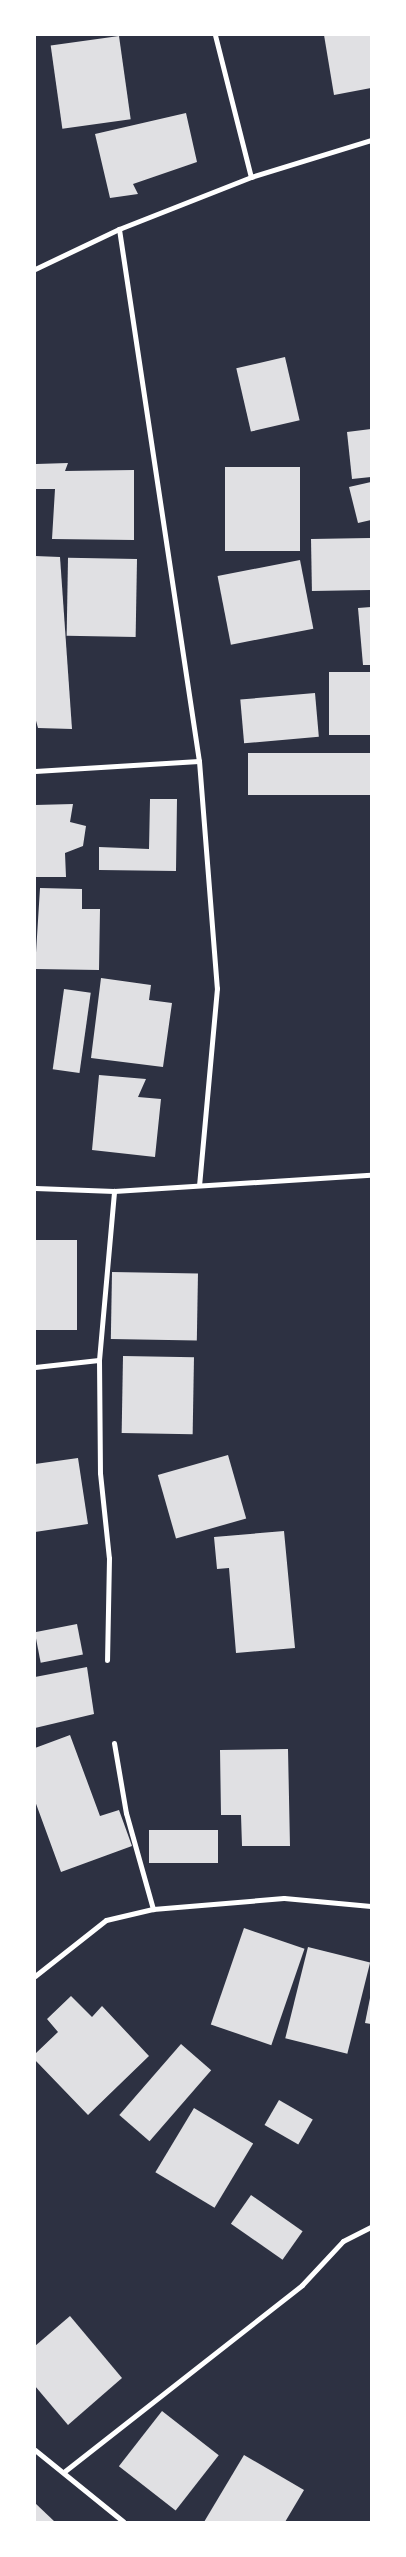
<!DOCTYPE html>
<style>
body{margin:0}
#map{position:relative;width:406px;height:2557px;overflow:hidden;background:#2d3142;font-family:Barlow,sans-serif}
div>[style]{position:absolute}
.building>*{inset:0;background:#e0e0e3;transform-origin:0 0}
.minor>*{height:5px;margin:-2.5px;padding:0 2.5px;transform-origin:2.5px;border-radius:2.5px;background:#fff}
span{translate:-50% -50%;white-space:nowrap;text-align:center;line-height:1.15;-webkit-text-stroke:4px #fff;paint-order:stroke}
.frame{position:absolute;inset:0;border:36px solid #fff;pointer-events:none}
</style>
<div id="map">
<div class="building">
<div style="clip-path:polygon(324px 35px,371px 35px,371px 88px,334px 95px)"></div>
<div style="left:119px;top:36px;width:84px;height:69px;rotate:82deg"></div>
<div style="clip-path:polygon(186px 113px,197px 162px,133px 184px,138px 194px,110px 198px,95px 134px)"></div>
<div style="left:285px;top:357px;width:65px;height:50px;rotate:77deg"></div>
<div style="clip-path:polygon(371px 429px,371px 477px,352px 479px,347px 432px)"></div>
<div style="clip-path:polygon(68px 463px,65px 471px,134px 470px,134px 540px,52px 539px,55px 489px,36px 489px,36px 464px)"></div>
<div style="left:225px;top:467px;width:75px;height:84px"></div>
<div style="clip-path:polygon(371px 482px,371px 520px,358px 523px,349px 487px)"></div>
<div style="left:370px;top:538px;width:52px;height:59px;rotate:89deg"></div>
<div style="clip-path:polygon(35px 556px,60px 557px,72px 729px,38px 728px,35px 717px)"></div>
<div style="left:137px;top:559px;width:78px;height:69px;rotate:91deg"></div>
<div style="left:300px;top:560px;width:70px;height:84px;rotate:79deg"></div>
<div style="clip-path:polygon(371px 607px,371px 665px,363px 665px,358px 608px)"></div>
<div style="left:371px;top:672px;width:63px;height:42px;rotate:90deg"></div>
<div style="left:315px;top:693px;width:44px;height:75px;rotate:85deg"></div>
<div style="left:371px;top:753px;width:42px;height:123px;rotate:90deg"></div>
<div style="clip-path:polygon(150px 799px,177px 799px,176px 871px,99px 870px,99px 847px,149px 849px)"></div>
<div style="clip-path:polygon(73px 804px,70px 822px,86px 826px,83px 846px,65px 853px,66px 877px,35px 877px,35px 805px)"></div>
<div style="clip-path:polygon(40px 888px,82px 889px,82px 909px,100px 909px,99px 970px,35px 969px)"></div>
<div style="clip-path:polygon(101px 978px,151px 985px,149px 1000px,172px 1003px,163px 1067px,91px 1058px)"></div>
<div style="left:64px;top:989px;width:27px;height:81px;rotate:8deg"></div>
<div style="clip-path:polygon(99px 1075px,146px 1079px,138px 1097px,161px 1099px,155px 1157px,92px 1150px)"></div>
<div style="left:35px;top:1240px;width:42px;height:90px"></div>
<div style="left:112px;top:1272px;width:86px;height:67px;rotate:1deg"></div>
<div style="left:123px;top:1356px;width:71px;height:77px;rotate:1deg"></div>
<div style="left:228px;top:1455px;width:66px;height:73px;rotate:74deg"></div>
<div style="clip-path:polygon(78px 1458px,88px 1524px,35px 1532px,35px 1464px)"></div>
<div style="clip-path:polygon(284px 1531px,295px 1648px,236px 1653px,229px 1568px,217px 1569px,214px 1537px)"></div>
<div style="left:77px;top:1624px;width:31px;height:43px;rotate:79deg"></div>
<div style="clip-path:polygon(87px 1667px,94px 1714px,35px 1728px,35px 1677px)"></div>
<div style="clip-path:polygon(70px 1735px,100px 1816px,119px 1810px,132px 1846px,61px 1872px,35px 1801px,35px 1748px)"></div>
<div style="clip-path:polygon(288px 1749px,290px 1846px,242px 1846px,241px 1815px,221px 1815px,220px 1750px)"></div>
<div style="left:149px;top:1830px;width:69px;height:33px"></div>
<div style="left:244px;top:1928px;width:64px;height:102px;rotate:19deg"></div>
<div style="left:308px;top:1947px;width:64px;height:94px;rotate:14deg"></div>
<div style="clip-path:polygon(71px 1996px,92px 2017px,102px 2006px,149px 2056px,88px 2115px,35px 2060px,35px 2054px,58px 2032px,47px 2019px)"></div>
<div style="clip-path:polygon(370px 1998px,371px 1998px,371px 2024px,365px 2023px)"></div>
<div style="left:181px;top:2044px;width:40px;height:94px;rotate:41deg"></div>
<div style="left:279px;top:2100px;width:39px;height:29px;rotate:30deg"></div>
<div style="left:194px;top:2108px;width:69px;height:75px;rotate:31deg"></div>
<div style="left:251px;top:2195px;width:63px;height:35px;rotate:35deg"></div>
<div style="clip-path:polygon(70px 2316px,122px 2378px,68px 2425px,35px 2386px,35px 2346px)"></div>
<div style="left:162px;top:2411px;width:72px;height:70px;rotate:38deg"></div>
<div style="clip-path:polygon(244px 2455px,304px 2490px,285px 2522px,204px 2522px)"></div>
<div style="clip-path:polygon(35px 2503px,55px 2522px,35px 2522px)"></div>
</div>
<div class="minor">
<div style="left:215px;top:35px;width:146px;rotate:75.8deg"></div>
<div style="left:119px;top:229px;width:538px;rotate:81.45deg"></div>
<div style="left:199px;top:761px;width:228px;rotate:85.5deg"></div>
<div style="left:217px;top:988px;width:197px;rotate:95.2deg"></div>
<div style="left:35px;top:269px;width:93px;rotate:-25.5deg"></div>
<div style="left:119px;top:229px;width:142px;rotate:-21.5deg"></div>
<div style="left:251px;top:177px;width:126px;rotate:-17.1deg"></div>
<div style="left:35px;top:771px;width:164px;rotate:-3.5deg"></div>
<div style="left:35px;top:1188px;width:79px;rotate:2.2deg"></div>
<div style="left:114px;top:1191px;width:257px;rotate:-3.6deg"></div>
<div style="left:99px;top:1360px;width:113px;rotate:89.5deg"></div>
<div style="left:100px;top:1473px;width:85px;rotate:84deg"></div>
<div style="left:109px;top:1558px;width:102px;rotate:91.1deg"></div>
<div style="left:35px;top:1367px;width:64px;rotate:-6.2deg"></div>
<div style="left:99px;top:1360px;width:170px;rotate:-84.9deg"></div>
<div style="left:114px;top:1743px;width:71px;rotate:80.3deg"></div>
<div style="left:126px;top:1813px;width:100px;rotate:74.3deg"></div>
<div style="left:35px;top:1976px;width:90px;rotate:-38.3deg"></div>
<div style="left:106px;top:1920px;width:48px;rotate:-13.2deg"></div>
<div style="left:153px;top:1909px;width:131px;rotate:-4.8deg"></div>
<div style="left:284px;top:1898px;width:87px;rotate:5.3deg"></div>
<div style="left:35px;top:2450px;width:114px;rotate:39deg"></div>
<div style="left:65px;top:2471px;width:301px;rotate:-38.1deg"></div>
<div style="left:302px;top:2285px;width:60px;rotate:-47deg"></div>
<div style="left:343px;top:2241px;width:31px;rotate:-27deg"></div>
</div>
<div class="frame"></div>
</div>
